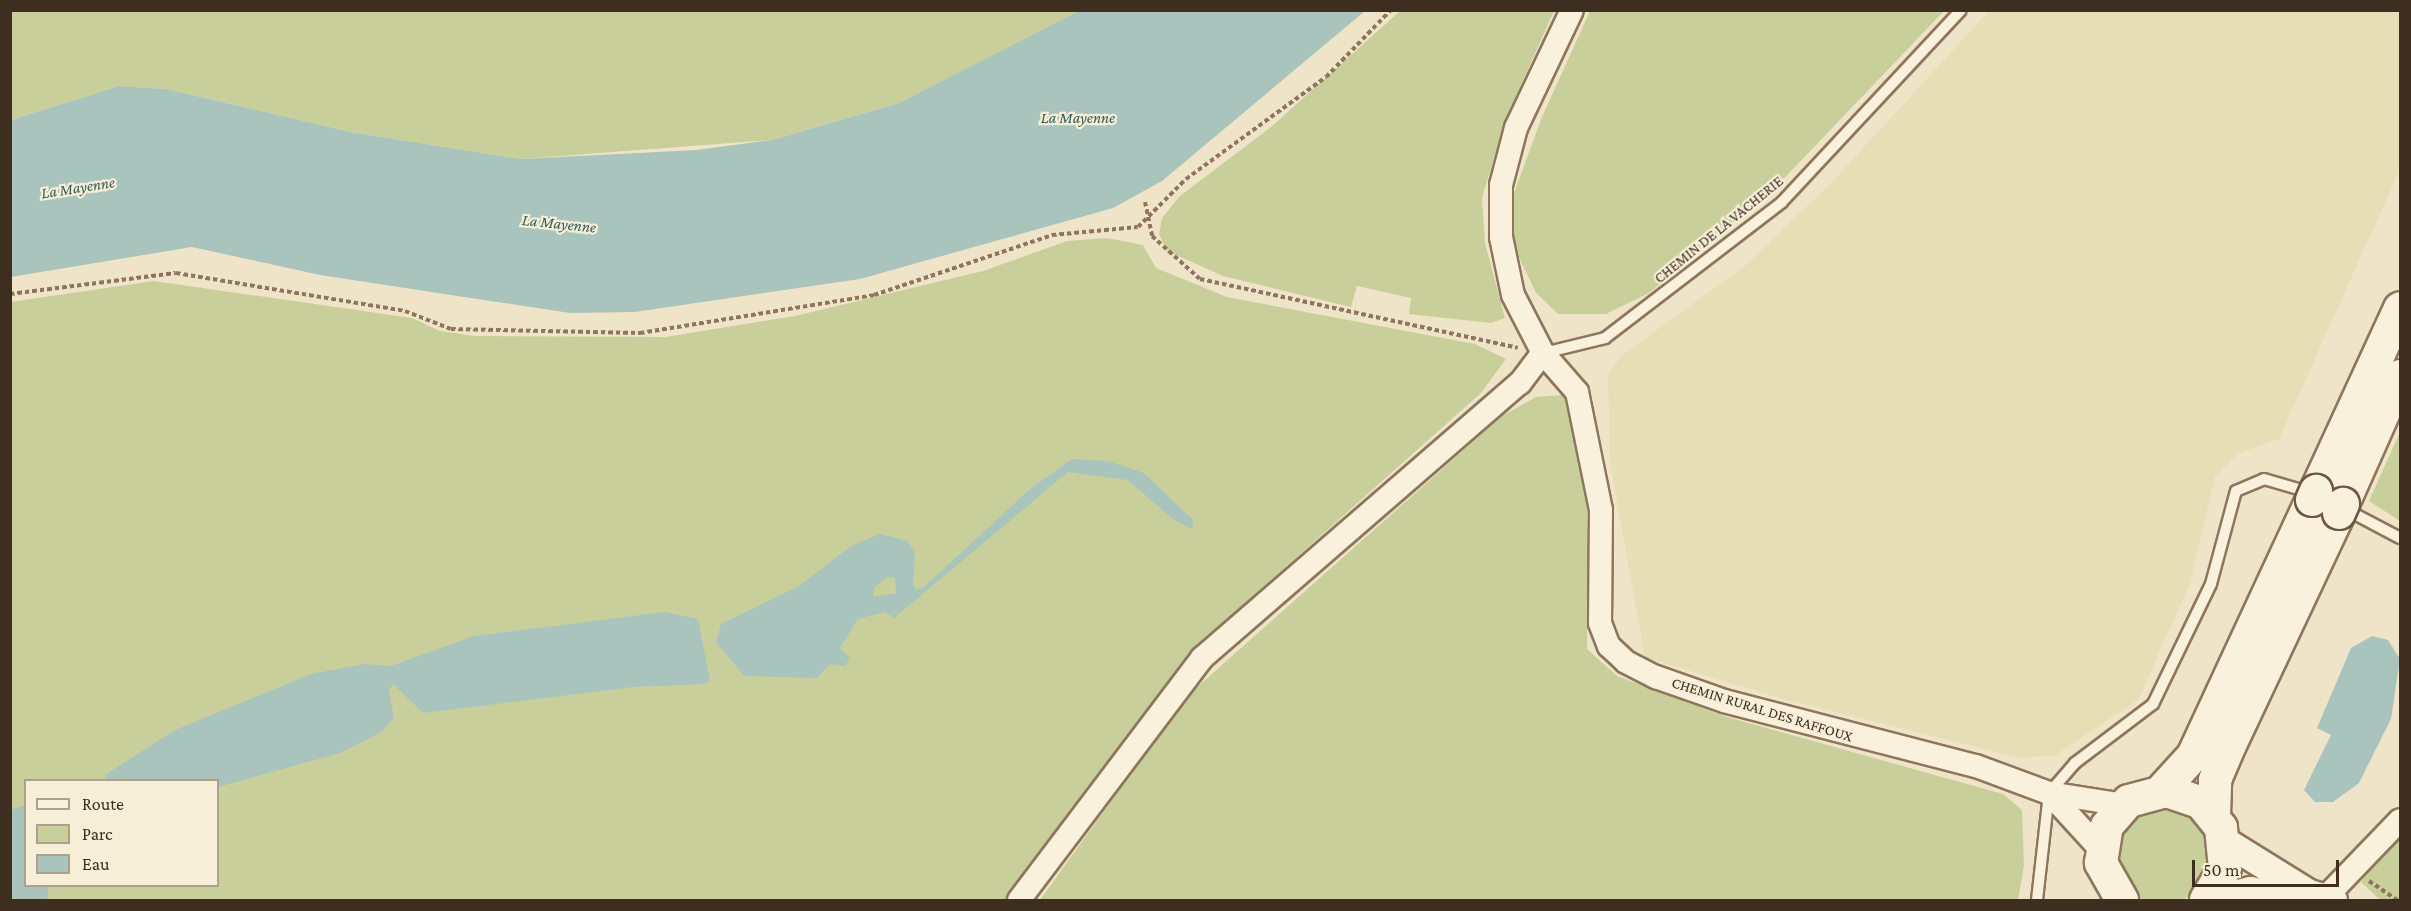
<!DOCTYPE html>
<style>
body{margin:0}
#map{position:relative;width:2411px;height:911px;overflow:hidden;background:#f0e4c8;font-family:"Crimson Pro",serif}
div>[style]{position:absolute}
.farmland>*{inset:0;background:#e6deb5}
.green>*{inset:0;background:#c9cf9b}
.round{border-radius:50%}
.water>*{inset:0;background:#a9c4bc}
.path>*{height:4px;margin-top:-2px;transform-origin:0;background:repeating-linear-gradient(90deg,#8d765c 0 4.5px,transparent 0 7.5px)}
.roads{filter:drop-shadow(2px 0 #8d765c) drop-shadow(-2px 0 #8d765c) drop-shadow(0 2px #8d765c) drop-shadow(0 -2px #8d765c)}
.service>*{height:10px;margin:-5px;padding:0 5px;transform-origin:5px;border-radius:5px;background:#faf1dc}
.minor>*{height:22px;margin:-11px;padding:0 11px;transform-origin:11px;border-radius:11px;background:#faf1dc}
.tertiary>*{height:27px;margin:-13.5px;padding:0 13.5px;transform-origin:13.5px;border-radius:13.5px;background:#faf1dc}
.secondary>*{height:32px;margin:-16px;padding:0 16px;transform-origin:16px;border-radius:16px;background:#faf1dc}
.bridges{filter:drop-shadow(2px 0 #6f573f) drop-shadow(-2px 0 #6f573f) drop-shadow(0 2px #6f573f) drop-shadow(0 -2px #6f573f)}
.secondary-bridge>*{height:32px;margin:-16px;padding:0 16px;transform-origin:16px;border-radius:16px;background:#faf1dc}
span{translate:-50% -50%;white-space:nowrap;text-align:center;line-height:1.15;-webkit-text-stroke:4.5px #f7eed8;paint-order:stroke}
.street-label{font-size:15px;color:#3d2e20}
.water-label{font-size:16px;color:#2f5d5a;font-style:italic}
.frame{position:absolute;inset:0;border:12px solid #3d2e20;pointer-events:none}
.legend{position:absolute;left:24px;top:779px;width:195px;height:108px;box-sizing:border-box;background:#f7eed8;border:2px solid #ada18e;margin:0;padding:8px 10px;list-style:none;font-size:18px;color:#3d2e20}
.legend li{display:flex;align-items:center;gap:12px;height:30px}
.legend b{width:30px;border:2px solid #ada18e}
.scale{position:absolute;left:2192px;top:860px;width:147px;height:27px;box-sizing:border-box;border:3px solid #3d2e20;border-top:0;padding-left:8px;font-size:18px;line-height:21px;white-space:nowrap;color:#3d2e20;-webkit-text-stroke:4px #f7eed8;paint-order:stroke}
</style>
<div id="map">
<div class="farmland">
<div style="clip-path:polygon(1989px 11px,2400px 11px,2400px 169px,2279px 439px,2239px 453px,2215px 477px,2190px 583px,2138px 700px,2054px 756px,2021px 758px,1783px 699px,1645px 657px,1610px 463px,1608px 375px,1622px 355px,1745px 266px,1832px 182px)"></div>
</div>
<div class="green">
<div style="clip-path:polygon(10px 11px,1081px 11px,899px 103px,772px 140px,521px 159px,356px 133px,166px 89px,119px 86px,11px 120px)"></div>
<div style="clip-path:polygon(1400px 11px,1554px 11px,1506px 118px,1482px 198px,1485px 243px,1505px 318px,1491px 323px,1409px 314px,1411px 298px,1357px 286px,1351px 307px,1223px 276px,1167px 251px,1159px 234px,1162px 218px,1180px 196px,1271px 127px)"></div>
<div style="clip-path:polygon(1590px 11px,1944px 11px,1773px 190px,1649px 293px,1606px 314px,1558px 314px,1536px 293px,1508px 234px,1514px 193px,1542px 117px)"></div>
<div style="clip-path:polygon(evenodd,1107px 238px,1143px 245px,1156px 268px,1227px 297px,1475px 344px,1506px 359px,1481px 393px,1242px 606px,1168px 685px,1009px 900px,11px 900px,10px 302px,154px 281px,412px 318px,440px 331px,475px 336px,665px 337px,795px 316px,983px 271px,1067px 241px,1107px 238px,26px 780px,218px 780px,218px 886px,26px 886px,26px 780px)"></div>
<div style="clip-path:polygon(1562px 395px,1574px 415px,1588px 499px,1587px 649px,1617px 676px,1727px 717px,2003px 794px,2022px 810px,2024px 866px,2018px 900px,1040px 900px,1186px 697px,1502px 416px,1536px 397px)"></div>
<div style="clip-path:polygon(2400px 432px,2400px 521px,2369px 501px)"></div>
<div class="round" style="left:2115px;top:808px;width:96px;height:96px"></div>
<div style="clip-path:polygon(2400px 830px,2400px 900px,2380px 900px,2361px 882px)"></div>
</div>
<div class="water">
<div style="clip-path:polygon(1081px 10px,1365px 11px,1162px 181px,1113px 208px,860px 279px,635px 312px,570px 313px,320px 275px,192px 247px,11px 277px,11px 120px,119px 86px,166px 89px,356px 133px,521px 159px,696px 150px,772px 140px,899px 103px)"></div>
<div style="clip-path:polygon(evenodd,1072px 459px,1108px 461px,1144px 473px,1193px 520px,1192px 529px,1174px 520px,1128px 480px,1068px 472px,894px 618px,885px 612px,858px 619px,840px 648px,850px 658px,845px 666px,830px 664px,817px 678px,744px 676px,716px 642px,721px 624px,799px 586px,851px 546px,880px 534px,907px 541px,915px 553px,913px 584px,916px 590px,925px 586px,1030px 489px,1072px 459px,887px 577px,895px 578px,896px 593px,873px 597px,874px 588px,887px 577px)"></div>
<div style="clip-path:polygon(665px 612px,698px 619px,710px 680px,704px 684px,633px 687px,423px 713px,393px 684px,389px 690px,394px 718px,380px 733px,340px 753px,218px 787px,218px 780px,105px 780px,105px 775px,175px 730px,311px 674px,364px 664px,391px 666px,474px 636px)"></div>
<div style="clip-path:polygon(2372px 636px,2388px 640px,2400px 659px,2391px 719px,2359px 783px,2333px 802px,2315px 802px,2304px 790px,2331px 735px,2317px 728px,2351px 648px)"></div>
<div style="clip-path:polygon(25px 805px,26px 886px,49px 886px,47px 900px,11px 900px,11px 810px)"></div>
</div>
<div class="path">
<div style="left:1145px;top:202px;width:35px;rotate:78deg"></div>
<div style="left:1152px;top:236px;width:64px;rotate:41.9deg"></div>
<div style="left:1200px;top:279px;width:325px;rotate:12.2deg"></div>
<div style="left:10px;top:294px;width:167px;rotate:-7.2deg"></div>
<div style="left:176px;top:273px;width:232px;rotate:9.4deg"></div>
<div style="left:405px;top:311px;width:49px;rotate:21.4deg"></div>
<div style="left:451px;top:329px;width:189px;rotate:1.2deg"></div>
<div style="left:640px;top:333px;width:237px;rotate:-9.2deg"></div>
<div style="left:874px;top:295px;width:188px;rotate:-18.6deg"></div>
<div style="left:1052px;top:235px;width:86px;rotate:-5.3deg"></div>
<div style="left:1138px;top:227px;width:68px;rotate:-45deg"></div>
<div style="left:1186px;top:179px;width:173px;rotate:-36.1deg"></div>
<div style="left:1326px;top:77px;width:93px;rotate:-45.9deg"></div>
<div style="left:2369px;top:881px;width:34px;rotate:34deg"></div>
</div>
<div class="roads">
<div class="service">
<div style="left:1544px;top:353px;width:63px;rotate:-13.8deg"></div>
<div style="left:1605px;top:338px;width:223px;rotate:-37.5deg"></div>
<div style="left:1782px;top:202px;width:262px;rotate:-47deg"></div>
<div style="left:2345px;top:509px;width:62px;rotate:27.8deg"></div>
<div style="left:2037px;top:900px;width:108px;rotate:-83.6deg"></div>
<div style="left:2049px;top:793px;width:40px;rotate:-49deg"></div>
<div style="left:2075px;top:763px;width:98px;rotate:-37.1deg"></div>
<div style="left:2153px;top:704px;width:133px;rotate:-64.2deg"></div>
<div style="left:2211px;top:584px;width:96px;rotate:-75deg"></div>
<div style="left:2236px;top:491px;width:30px;rotate:-23deg"></div>
<div style="left:2264px;top:479px;width:50px;rotate:16.3deg"></div>
</div>
<div class="minor">
<div style="left:1572px;top:10px;width:131px;rotate:115.4deg"></div>
<div style="left:1516px;top:128px;width:59px;rotate:104.7deg"></div>
<div style="left:1501px;top:185px;width:52px;rotate:90deg"></div>
<div style="left:1501px;top:237px;width:59px;rotate:78.3deg"></div>
<div style="left:1513px;top:295px;width:65px;rotate:62.7deg"></div>
<div style="left:1543px;top:353px;width:52px;rotate:48.9deg"></div>
<div style="left:1577px;top:392px;width:120px;rotate:78.5deg"></div>
<div style="left:1601px;top:510px;width:113px;rotate:90.5deg"></div>
<div style="left:1600px;top:623px;width:25px;rotate:69deg"></div>
<div style="left:1609px;top:646px;width:23px;rotate:43deg"></div>
<div style="left:1626px;top:662px;width:34px;rotate:27deg"></div>
<div style="left:1656px;top:677px;width:72px;rotate:19.4deg"></div>
<div style="left:1724px;top:701px;width:260px;rotate:14.5deg"></div>
<div style="left:1976px;top:766px;width:78px;rotate:20.3deg"></div>
<div style="left:2049px;top:793px;width:77px;rotate:9deg"></div>
<div style="left:2049px;top:793px;width:77px;rotate:47.6deg"></div>
<div style="left:2325px;top:898px;width:108px;rotate:-46.1deg"></div>
<div style="left:1019px;top:900px;width:303px;rotate:-52.9deg"></div>
<div style="left:1202px;top:658px;width:420px;rotate:-40.9deg"></div>
<div style="left:1520px;top:383px;width:38px;rotate:-53deg"></div>
</div>
<div class="tertiary">
<div style="left:2225px;top:841px;width:99px;rotate:31.8deg"></div>
<div style="left:2309px;top:893px;width:25px;rotate:16deg"></div>
<div style="left:2207px;top:900px;width:44px;rotate:-13.1deg"></div>
<div style="left:2250px;top:890px;width:39px;rotate:10deg"></div>
<div style="left:2288px;top:897px;width:21px;rotate:-11deg"></div>
</div>
<div class="secondary">
<div style="left:2316px;top:491px;width:201px;rotate:-65.3deg"></div>
<div style="left:2343px;top:504px;width:140px;rotate:-66deg"></div>
<div style="left:2161px;top:791px;width:47px;rotate:-47.6deg"></div>
<div style="left:2193px;top:756px;width:282px;rotate:-65.1deg"></div>
<div style="left:2214px;top:816px;width:36px;rotate:-88deg"></div>
<div style="left:2215px;top:780px;width:36px;rotate:-67deg"></div>
<div style="left:2229px;top:747px;width:259px;rotate:-64.8deg"></div>
<div style="left:2122px;top:900px;width:43px;rotate:-119.6deg"></div>
<div style="left:2101px;top:863px;width:37px;rotate:-81deg"></div>
<div style="left:2107px;top:826px;width:33px;rotate:-49deg"></div>
<div style="left:2129px;top:801px;width:39px;rotate:-15deg"></div>
<div style="left:2167px;top:791px;width:36px;rotate:19deg"></div>
<div style="left:2201px;top:803px;width:32px;rotate:51deg"></div>
<div style="left:2221px;top:828px;width:40px;rotate:84.3deg"></div>
<div style="left:2225px;top:868px;width:37px;rotate:121deg"></div>
</div>
</div>
<div class="bridges">
<div class="secondary-bridge">
<div style="left:2312px;top:500px;width:10px;rotate:-66deg"></div>
<div style="left:2339px;top:513px;width:10px;rotate:-66deg"></div>
</div>
</div>
<div class="street-label">
<span style="left:1719px;top:230px;rotate:-39deg">CHEMIN DE LA VACHERIE</span>
<span style="left:1762px;top:710px;rotate:17deg">CHEMIN RURAL DES RAFFOUX</span>
</div>
<div class="water-label">
<span style="left:1078px;top:118px">La Mayenne</span>
<span style="left:78px;top:188px;rotate:-9deg">La Mayenne</span>
<span style="left:559px;top:224px;rotate:6deg">La Mayenne</span>
</div>
<div class="frame"></div>
<ul class="legend">
<li><b style="height:8px;background:#faf1dc"></b>Route</li>
<li><b style="height:16px;background:#c9cf9b"></b>Parc</li>
<li><b style="height:16px;background:#a9c4bc"></b>Eau</li>
</ul>
<div class="scale">50 m</div>
</div>
